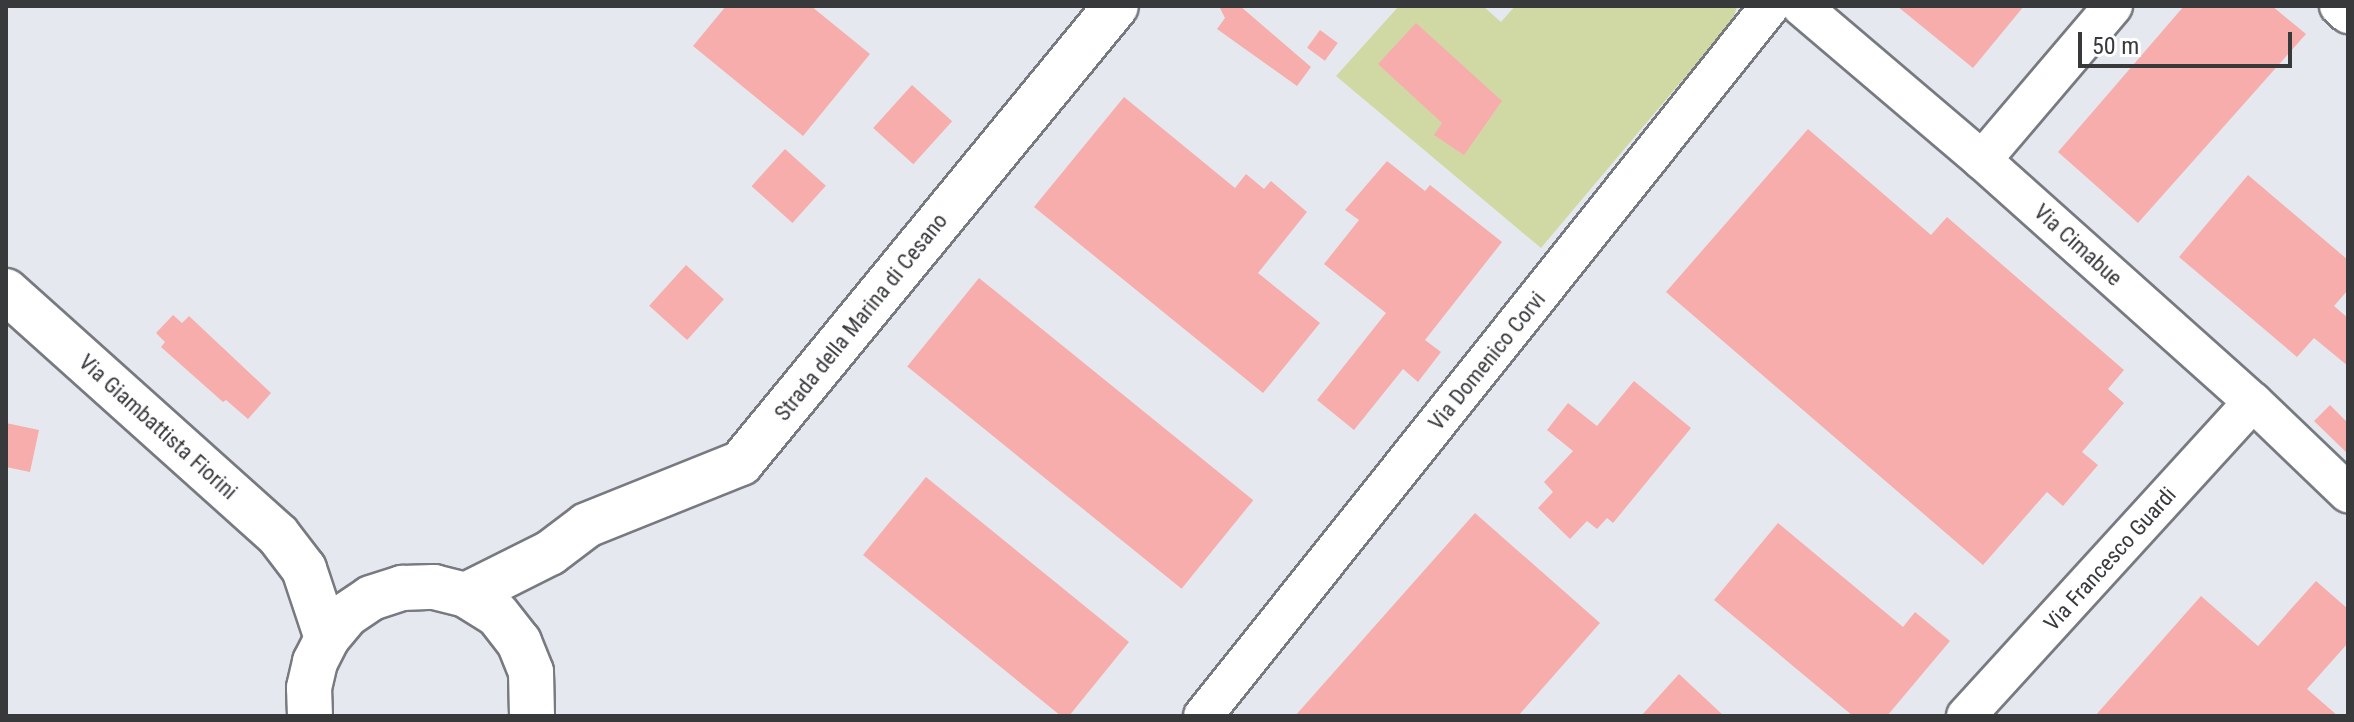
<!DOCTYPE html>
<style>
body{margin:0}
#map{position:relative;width:2354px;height:722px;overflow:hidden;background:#e5e9ef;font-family:"Roboto Condensed",sans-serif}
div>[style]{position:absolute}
.green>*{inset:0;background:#d0d9a4}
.building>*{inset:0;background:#f7adab;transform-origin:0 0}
.roads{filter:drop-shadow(2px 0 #777a80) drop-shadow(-2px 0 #777a80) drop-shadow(0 2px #777a80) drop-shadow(0 -2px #777a80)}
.minor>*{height:38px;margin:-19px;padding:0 19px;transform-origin:19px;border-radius:19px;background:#fff}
.major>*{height:44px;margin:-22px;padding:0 22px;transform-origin:22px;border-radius:22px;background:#fff}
span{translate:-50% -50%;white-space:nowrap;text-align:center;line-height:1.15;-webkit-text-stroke:6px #fff;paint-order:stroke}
.street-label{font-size:22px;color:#37393b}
.frame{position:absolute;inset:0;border:8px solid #37393b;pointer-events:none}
.scale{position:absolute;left:2078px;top:32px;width:214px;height:36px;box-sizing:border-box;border:4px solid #37393b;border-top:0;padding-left:10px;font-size:24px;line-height:28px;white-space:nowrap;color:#37393b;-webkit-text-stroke:6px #fff;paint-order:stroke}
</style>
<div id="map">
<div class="green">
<div style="clip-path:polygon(1399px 6px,1483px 6px,1501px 22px,1515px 6px,1737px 6px,1733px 20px,1541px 248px,1336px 76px)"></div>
</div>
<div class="building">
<div style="clip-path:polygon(726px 6px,811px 6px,870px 54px,803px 136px,693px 46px)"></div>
<div style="clip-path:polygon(1219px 6px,1240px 6px,1311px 67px,1297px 86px,1217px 29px,1225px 18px)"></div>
<div style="clip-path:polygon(1897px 6px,2024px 6px,1973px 68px)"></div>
<div style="clip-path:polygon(2184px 6px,2272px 6px,2306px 34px,2138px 223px,2058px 152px)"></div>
<div style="clip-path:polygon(1416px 23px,1502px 101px,1464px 155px,1434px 135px,1442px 123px,1378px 64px)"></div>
<div style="left:1320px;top:30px;width:22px;height:22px;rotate:36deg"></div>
<div style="left:912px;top:85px;width:54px;height:58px;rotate:42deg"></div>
<div style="clip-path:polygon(1124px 97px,1235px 188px,1246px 174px,1264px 189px,1271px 181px,1307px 212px,1258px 273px,1320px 323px,1263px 393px,1034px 207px)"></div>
<div style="clip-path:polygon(1808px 129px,1931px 235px,1947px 217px,2124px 370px,2108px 389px,2124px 403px,2082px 452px,2098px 465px,2063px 506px,2047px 492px,1983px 565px,1666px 292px)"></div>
<div style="left:785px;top:149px;width:55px;height:50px;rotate:42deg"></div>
<div style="clip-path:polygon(1387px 161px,1425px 191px,1430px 185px,1502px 242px,1425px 340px,1441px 352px,1418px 382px,1403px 369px,1354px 430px,1317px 400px,1386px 313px,1324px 264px,1359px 220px,1345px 210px)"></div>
<div style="clip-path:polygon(2248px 175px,2348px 260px,2348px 290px,2334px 306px,2348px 318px,2348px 366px,2314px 338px,2297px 357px,2179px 257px)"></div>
<div style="left:686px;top:265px;width:51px;height:55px;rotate:42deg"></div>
<div style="left:979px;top:278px;width:353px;height:114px;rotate:39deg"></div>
<div style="clip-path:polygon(173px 315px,182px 323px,189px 316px,271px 393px,248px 419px,226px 400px,223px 402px,161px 347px,165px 342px,156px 333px)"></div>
<div style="clip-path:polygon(1634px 381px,1691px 428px,1613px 523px,1607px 518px,1597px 529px,1587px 521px,1570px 539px,1538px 508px,1553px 492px,1544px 482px,1573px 451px,1547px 430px,1568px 403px,1597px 426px)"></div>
<div style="clip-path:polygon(2330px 405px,2348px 423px,2348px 454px,2314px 421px)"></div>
<div style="clip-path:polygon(6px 423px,39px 430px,30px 472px,6px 467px)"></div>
<div style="clip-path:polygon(926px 477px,1129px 642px,1069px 716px,1061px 716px,863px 555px)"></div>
<div style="clip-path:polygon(1475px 513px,1600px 623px,1518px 716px,1295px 716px)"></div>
<div style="clip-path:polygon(1778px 523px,1903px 627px,1915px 612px,1950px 641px,1887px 716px,1853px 716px,1714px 600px)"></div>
<div style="clip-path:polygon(2316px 581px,2348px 609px,2348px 643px,2307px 689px,2338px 716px,2095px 716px,2201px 596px,2258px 646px)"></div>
<div style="clip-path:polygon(1679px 674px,1724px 716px,1641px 716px)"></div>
</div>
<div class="roads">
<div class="minor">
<div style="left:1801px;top:6px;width:238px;rotate:40.4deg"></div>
<div style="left:1982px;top:160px;width:363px;rotate:41.8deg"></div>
<div style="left:2253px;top:402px;width:132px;rotate:43.8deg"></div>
<div style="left:2339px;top:6px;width:12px;rotate:42deg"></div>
<div style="left:1982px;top:160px;width:202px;rotate:-49.6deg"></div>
<div style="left:1203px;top:716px;width:909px;rotate:-51.39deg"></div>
<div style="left:1966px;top:716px;width:425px;rotate:-47.6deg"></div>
</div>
<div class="major">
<div style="left:6px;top:291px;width:365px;rotate:41.9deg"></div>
<div style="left:278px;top:535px;width:43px;rotate:52.6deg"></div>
<div style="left:304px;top:569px;width:73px;rotate:71.6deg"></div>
<div style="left:466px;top:595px;width:94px;rotate:-26.6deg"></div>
<div style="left:550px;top:553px;width:46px;rotate:-37.1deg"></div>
<div style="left:587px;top:525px;width:166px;rotate:-21.9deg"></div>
<div style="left:741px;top:463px;width:591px;rotate:-50.63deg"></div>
<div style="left:310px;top:716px;width:28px;rotate:-92deg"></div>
<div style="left:309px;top:688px;width:27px;rotate:-77deg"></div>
<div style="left:315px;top:662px;width:27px;rotate:-63deg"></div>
<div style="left:327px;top:638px;width:30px;rotate:-50deg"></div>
<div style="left:346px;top:615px;width:30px;rotate:-34deg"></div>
<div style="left:371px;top:598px;width:33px;rotate:-18deg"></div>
<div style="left:402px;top:588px;width:32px;rotate:-2deg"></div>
<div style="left:434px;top:587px;width:33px;rotate:14deg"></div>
<div style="left:466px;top:595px;width:36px;rotate:32deg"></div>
<div style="left:497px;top:614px;width:36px;rotate:52deg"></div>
<div style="left:519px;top:642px;width:32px;rotate:68deg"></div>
<div style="left:531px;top:672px;width:44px;rotate:88.7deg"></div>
</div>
</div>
<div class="street-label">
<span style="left:2078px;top:245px;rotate:42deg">Via Cimabue</span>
<span style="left:861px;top:317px;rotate:-51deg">Strada della Marina di Cesano</span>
<span style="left:1487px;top:361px;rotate:-51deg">Via Domenico Corvi</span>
<span style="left:158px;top:427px;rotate:42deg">Via Giambattista Fiorini</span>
<span style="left:2110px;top:559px;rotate:-48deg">Via Francesco Guardi</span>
</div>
<div class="frame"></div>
<div class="scale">50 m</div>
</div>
